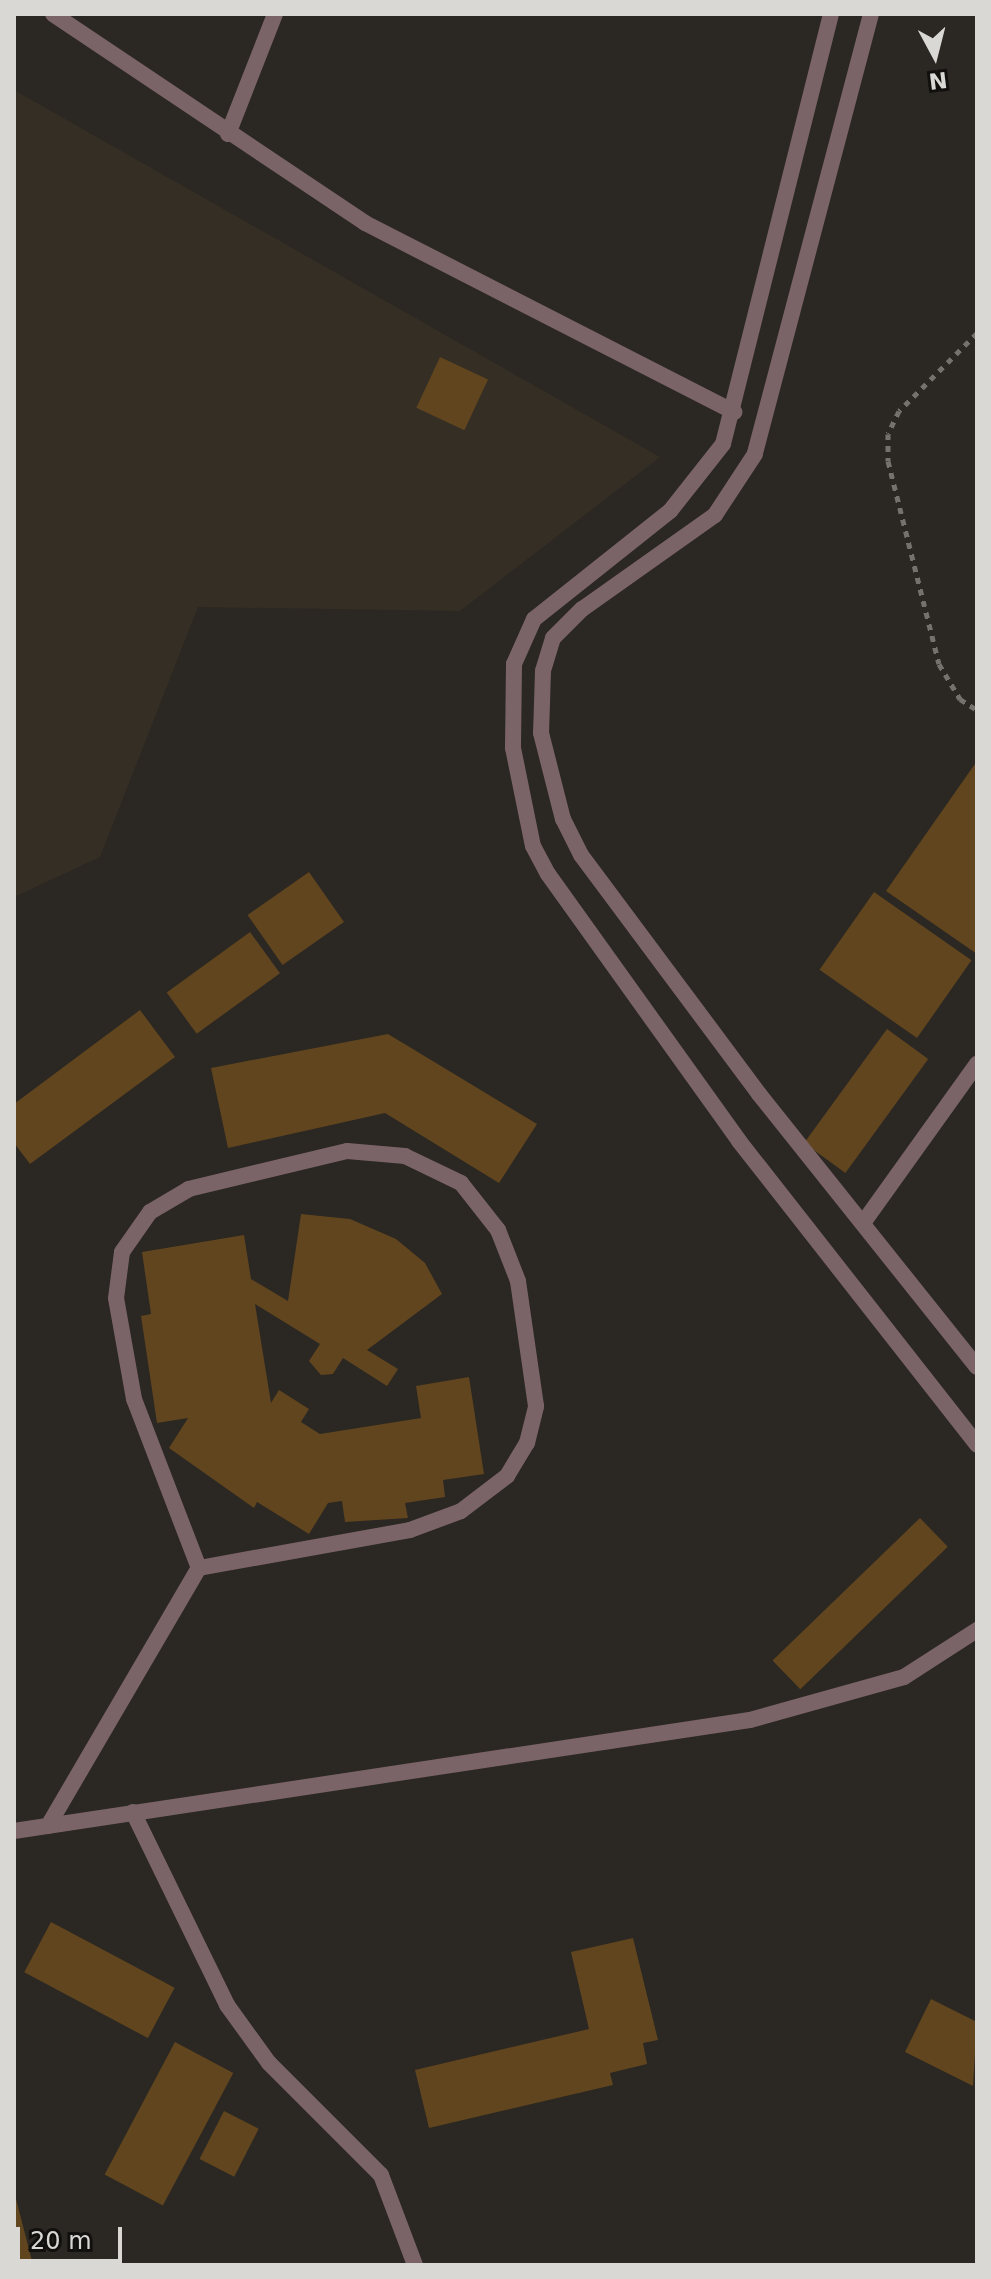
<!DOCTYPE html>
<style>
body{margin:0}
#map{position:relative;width:991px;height:2279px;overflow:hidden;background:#2b2722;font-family:"DejaVu Sans",sans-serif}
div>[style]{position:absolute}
.built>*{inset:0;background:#352e24}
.building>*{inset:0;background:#60451e;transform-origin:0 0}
.path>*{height:5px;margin-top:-2.5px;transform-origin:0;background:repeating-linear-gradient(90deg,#75726e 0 6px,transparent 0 12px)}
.lane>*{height:16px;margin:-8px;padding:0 8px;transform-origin:8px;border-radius:8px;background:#7b6467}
.street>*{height:16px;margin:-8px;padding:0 8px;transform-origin:8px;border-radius:8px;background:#7b6467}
span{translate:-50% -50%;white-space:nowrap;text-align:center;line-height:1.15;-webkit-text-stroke:8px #12100e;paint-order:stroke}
.frame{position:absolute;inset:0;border:16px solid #dad8d5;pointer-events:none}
.north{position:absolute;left:895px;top:16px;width:80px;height:80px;-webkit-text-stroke:6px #12100e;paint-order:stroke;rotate:173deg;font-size:22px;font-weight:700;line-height:32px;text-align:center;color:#dad8d5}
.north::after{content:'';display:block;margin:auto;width:28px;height:36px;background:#dad8d5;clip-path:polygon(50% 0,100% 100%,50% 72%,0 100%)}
.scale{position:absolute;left:16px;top:2227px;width:106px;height:36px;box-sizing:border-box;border:4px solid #dad8d5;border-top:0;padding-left:10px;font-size:24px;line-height:28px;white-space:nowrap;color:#dad8d5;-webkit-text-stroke:6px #12100e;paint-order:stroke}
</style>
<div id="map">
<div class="built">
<div style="clip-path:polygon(14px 90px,660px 457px,460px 611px,198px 607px,100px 857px,14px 897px)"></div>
</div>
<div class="building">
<div style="left:440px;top:357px;width:53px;height:56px;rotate:25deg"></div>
<div style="clip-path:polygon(977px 761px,977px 954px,886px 891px)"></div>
<div style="left:309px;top:872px;width:61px;height:75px;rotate:55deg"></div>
<div style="left:874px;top:892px;width:119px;height:95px;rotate:35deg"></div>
<div style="left:250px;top:932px;width:51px;height:103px;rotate:54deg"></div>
<div style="clip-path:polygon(140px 1010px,175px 1057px,30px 1164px,14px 1143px,14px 1104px)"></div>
<div style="left:887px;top:1029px;width:51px;height:141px;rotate:36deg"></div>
<div style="clip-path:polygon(388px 1034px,537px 1124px,499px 1183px,385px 1113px,228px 1148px,211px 1068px)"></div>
<div style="clip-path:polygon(301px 1214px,350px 1219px,396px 1239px,425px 1263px,442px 1294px,367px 1350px,398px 1369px,387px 1386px,343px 1358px,333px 1374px,321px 1375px,309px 1361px,320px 1344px,255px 1304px,271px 1403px,279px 1390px,309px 1409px,301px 1422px,320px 1434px,421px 1418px,416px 1386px,469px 1377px,484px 1474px,443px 1480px,445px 1497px,405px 1503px,408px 1518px,345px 1522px,342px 1501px,328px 1503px,309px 1534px,257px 1502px,254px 1508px,169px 1448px,188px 1418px,157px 1423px,141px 1316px,151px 1314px,142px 1252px,244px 1235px,251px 1279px,288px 1301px)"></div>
<div style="left:920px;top:1518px;width:40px;height:205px;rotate:46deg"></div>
<div style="left:51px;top:1922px;width:140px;height:57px;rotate:28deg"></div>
<div style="clip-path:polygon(633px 1938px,658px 2040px,643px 2043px,647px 2064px,610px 2073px,613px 2085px,429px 2128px,415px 2070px,589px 2029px,571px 1952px)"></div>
<div style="clip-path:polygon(931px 1999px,977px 2022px,973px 2086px,905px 2052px)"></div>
<div style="left:175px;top:2042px;width:66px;height:150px;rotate:28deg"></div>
<div style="left:224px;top:2111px;width:39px;height:54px;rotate:27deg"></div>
<div style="clip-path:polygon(14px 2195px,15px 2195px,33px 2265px,14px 2265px)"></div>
</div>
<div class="path">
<div style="left:977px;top:333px;width:110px;rotate:135deg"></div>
<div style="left:899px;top:411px;width:25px;rotate:116deg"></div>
<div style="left:888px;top:434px;width:27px;rotate:90deg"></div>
<div style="left:888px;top:461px;width:209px;rotate:75.9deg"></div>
<div style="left:939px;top:664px;width:41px;rotate:59deg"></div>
<div style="left:960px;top:699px;width:20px;rotate:33deg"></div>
</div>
<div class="lane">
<div style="left:53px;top:14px;width:376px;rotate:33.8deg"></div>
<div style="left:365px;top:223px;width:415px;rotate:27.1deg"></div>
<div style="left:228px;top:134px;width:129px;rotate:-68.6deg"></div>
<div style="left:133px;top:1812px;width:215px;rotate:64deg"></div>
<div style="left:227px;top:2005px;width:72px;rotate:54.1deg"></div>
<div style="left:269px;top:2063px;width:158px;rotate:45deg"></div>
<div style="left:381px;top:2175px;width:96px;rotate:69.3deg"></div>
<div style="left:48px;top:1826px;width:299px;rotate:-59.7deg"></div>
<div style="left:199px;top:1568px;width:214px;rotate:-10.2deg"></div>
<div style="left:410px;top:1530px;width:54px;rotate:-20.4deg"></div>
<div style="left:461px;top:1511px;width:58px;rotate:-37.3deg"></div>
<div style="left:507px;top:1476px;width:39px;rotate:-59deg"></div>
<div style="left:527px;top:1443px;width:38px;rotate:-76deg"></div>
<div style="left:536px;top:1406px;width:126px;rotate:-98.2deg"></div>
<div style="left:518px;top:1281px;width:55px;rotate:-111.4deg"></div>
<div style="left:498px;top:1230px;width:60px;rotate:-128.2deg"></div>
<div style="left:461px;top:1183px;width:62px;rotate:-154.3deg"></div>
<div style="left:405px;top:1156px;width:58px;rotate:-175.1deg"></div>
<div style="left:347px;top:1151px;width:163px;rotate:166.5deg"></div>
<div style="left:189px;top:1189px;width:45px;rotate:149.5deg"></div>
<div style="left:150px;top:1212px;width:49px;rotate:125deg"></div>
<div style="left:122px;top:1252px;width:46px;rotate:97.4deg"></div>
<div style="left:116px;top:1298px;width:103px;rotate:79.9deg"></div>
<div style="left:134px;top:1399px;width:181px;rotate:69deg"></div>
</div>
<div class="street">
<div style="left:831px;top:14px;width:443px;rotate:104.1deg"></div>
<div style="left:723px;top:444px;width:85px;rotate:128.3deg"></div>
<div style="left:670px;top:511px;width:174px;rotate:141.5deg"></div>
<div style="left:534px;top:619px;width:49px;rotate:114deg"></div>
<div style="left:514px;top:664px;width:84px;rotate:90.7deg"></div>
<div style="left:513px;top:748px;width:100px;rotate:78.5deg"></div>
<div style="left:533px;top:846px;width:32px;rotate:62deg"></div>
<div style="left:548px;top:874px;width:328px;rotate:54.4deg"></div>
<div style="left:739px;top:1141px;width:386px;rotate:51.9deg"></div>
<div style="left:871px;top:14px;width:455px;rotate:104.8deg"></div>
<div style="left:755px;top:454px;width:73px;rotate:123.3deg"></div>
<div style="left:715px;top:515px;width:163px;rotate:144.7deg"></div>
<div style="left:582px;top:609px;width:41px;rotate:135deg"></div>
<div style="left:553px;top:638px;width:34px;rotate:107deg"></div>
<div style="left:543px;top:671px;width:62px;rotate:91.8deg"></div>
<div style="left:541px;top:733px;width:89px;rotate:75.7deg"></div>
<div style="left:563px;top:819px;width:40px;rotate:63.4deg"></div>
<div style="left:581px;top:855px;width:298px;rotate:53.3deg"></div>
<div style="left:759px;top:1094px;width:349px;rotate:51.4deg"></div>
<div style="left:863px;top:1223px;width:196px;rotate:-54.4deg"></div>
<div style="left:14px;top:1831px;width:744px;rotate:-8.58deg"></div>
<div style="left:750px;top:1720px;width:160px;rotate:-15.6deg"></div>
<div style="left:904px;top:1677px;width:87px;rotate:-32.8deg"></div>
</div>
<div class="frame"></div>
<div class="north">N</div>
<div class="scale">20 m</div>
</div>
